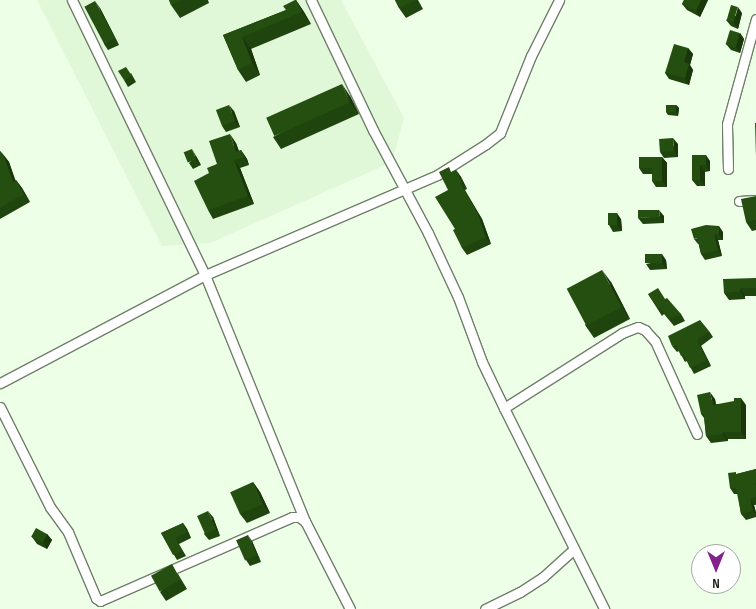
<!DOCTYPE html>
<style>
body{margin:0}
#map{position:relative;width:756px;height:609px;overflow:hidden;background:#edffe7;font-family:"Sofia Sans Condensed",sans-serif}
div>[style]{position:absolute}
.built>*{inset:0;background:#e0f7d8}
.roads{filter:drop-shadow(1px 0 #707f6a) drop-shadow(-1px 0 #707f6a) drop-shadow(0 1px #707f6a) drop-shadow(0 -1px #707f6a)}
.street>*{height:9px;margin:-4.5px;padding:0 4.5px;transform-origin:4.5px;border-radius:4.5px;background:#fff}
.wall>*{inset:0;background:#20440e}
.shaded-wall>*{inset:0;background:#1a370b}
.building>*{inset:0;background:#254f10;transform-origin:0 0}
span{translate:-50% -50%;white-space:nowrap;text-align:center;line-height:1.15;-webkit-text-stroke:5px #fff;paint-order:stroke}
.north{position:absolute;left:691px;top:544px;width:50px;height:50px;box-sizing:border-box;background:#fff;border:1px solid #a5a7a4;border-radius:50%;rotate:180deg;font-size:14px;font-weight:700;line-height:20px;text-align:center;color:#1e241b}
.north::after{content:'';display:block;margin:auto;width:18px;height:22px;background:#83228c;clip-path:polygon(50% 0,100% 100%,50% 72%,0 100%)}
</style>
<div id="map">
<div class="built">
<i style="clip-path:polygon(37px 0,341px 0,404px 118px,392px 162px,210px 243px,162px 246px)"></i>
</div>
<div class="roads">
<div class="street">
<i style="left:72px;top:0;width:305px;rotate:64.2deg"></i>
<i style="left:205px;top:275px;width:266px;rotate:67.9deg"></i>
<i style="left:311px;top:0;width:144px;rotate:64.5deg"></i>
<i style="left:373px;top:130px;width:117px;rotate:61.9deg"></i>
<i style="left:428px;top:233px;width:71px;rotate:64.9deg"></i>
<i style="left:458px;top:297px;width:69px;rotate:69.7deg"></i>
<i style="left:482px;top:362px;width:51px;rotate:64.4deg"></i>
<i style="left:504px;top:408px;width:225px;rotate:63.5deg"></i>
<i style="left:728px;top:169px;width:45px;rotate:-91.3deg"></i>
<i style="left:727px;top:124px;width:109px;rotate:-74.6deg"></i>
<i style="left:739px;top:201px;width:17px;rotate:-3deg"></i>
<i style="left:0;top:383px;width:232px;rotate:-27.8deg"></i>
<i style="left:205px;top:275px;width:253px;rotate:-23.3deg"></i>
<i style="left:437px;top:175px;width:58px;rotate:-32.3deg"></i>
<i style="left:486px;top:144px;width:18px;rotate:-38deg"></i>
<i style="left:500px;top:133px;width:83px;rotate:-68.1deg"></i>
<i style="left:531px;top:56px;width:63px;rotate:-63.4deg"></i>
<i style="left:0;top:407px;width:112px;rotate:63.4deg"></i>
<i style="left:50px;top:507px;width:31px;rotate:54deg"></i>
<i style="left:68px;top:532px;width:72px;rotate:67deg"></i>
<i style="left:96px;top:598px;width:5px;rotate:37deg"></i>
<i style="left:100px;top:601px;width:210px;rotate:-23.6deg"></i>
<i style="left:292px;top:517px;width:7px"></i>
<i style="left:299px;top:517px;width:7px;rotate:34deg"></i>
<i style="left:305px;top:521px;width:99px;rotate:62.9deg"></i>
<i style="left:504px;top:408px;width:140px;rotate:-32.4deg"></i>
<i style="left:622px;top:333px;width:17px;rotate:-21deg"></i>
<i style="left:638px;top:327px;width:8px;rotate:23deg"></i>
<i style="left:645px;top:330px;width:15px;rotate:48deg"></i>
<i style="left:655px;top:341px;width:102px;rotate:65.7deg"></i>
<i style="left:485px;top:609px;width:39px;rotate:-26deg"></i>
<i style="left:520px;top:592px;width:27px;rotate:-33deg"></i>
<i style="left:543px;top:577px;width:42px;rotate:-42.1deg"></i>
</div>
</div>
<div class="wall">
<i style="clip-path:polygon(169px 0,208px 0,209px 3px,180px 18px,171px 5px)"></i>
<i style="clip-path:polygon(296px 0,304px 12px,311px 24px,251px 49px,260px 75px,246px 82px,238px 70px,223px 35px,286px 10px)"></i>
<i style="clip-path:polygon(395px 0,418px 0,423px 9px,406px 18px,399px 8px)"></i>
<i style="clip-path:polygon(684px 0,708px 0,700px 17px,687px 10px,682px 4px)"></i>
<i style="clip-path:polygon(100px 8px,119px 45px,108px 50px,104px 44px)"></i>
<i style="clip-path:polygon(742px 13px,738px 29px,731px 26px,726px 20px)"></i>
<i style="clip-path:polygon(740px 33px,744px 39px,740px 53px,731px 50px,726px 44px)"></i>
<i style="clip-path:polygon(688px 48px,693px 54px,690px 65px,693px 70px,689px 85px,669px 79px,665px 73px)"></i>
<i style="clip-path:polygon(131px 73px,136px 82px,128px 87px,124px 80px)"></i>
<i style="clip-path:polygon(350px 96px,359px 114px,281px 149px,273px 137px)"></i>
<i style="clip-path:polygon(676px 105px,679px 108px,678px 116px,668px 115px,666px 112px)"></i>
<i style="clip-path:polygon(234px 111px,240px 127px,226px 132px,222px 126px)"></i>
<i style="clip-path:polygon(236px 143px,239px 151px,241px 150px,247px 159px,249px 165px,240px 168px,254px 204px,213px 219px,208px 210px,209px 173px)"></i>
<i style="clip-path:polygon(678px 144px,678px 157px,664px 158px,660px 152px)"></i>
<i style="clip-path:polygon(0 151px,9px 162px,15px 181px,16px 180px,22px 188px,30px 202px,0 219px)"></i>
<i style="clip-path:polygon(692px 155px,710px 161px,710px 171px,705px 172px,705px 186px,697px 186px,692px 180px)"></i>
<i style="clip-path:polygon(196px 156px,201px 165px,193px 169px,189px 163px)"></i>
<i style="clip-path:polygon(662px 157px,667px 163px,667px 187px,656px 187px,652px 181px,652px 174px,643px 174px,639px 168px)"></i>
<i style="clip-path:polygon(456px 170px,461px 177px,467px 189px,465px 190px,482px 219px,491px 244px,467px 255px,462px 248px,448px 190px,452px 172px)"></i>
<i style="clip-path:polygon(756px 196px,756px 230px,752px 231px,746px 222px)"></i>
<i style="clip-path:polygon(664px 216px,664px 223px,643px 224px,638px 218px)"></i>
<i style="clip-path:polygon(621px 219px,622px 231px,613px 232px,609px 225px)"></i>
<i style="clip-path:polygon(723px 232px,723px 240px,718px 240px,722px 256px,705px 260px,701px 254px,699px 244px,698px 244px,694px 239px)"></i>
<i style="clip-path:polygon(666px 260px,667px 269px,650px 270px,646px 264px)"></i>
<i style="clip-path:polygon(756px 278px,756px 296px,745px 296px,745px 299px,729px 300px,724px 293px)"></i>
<i style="clip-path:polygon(611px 282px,630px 319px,594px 338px,585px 325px)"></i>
<i style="clip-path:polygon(648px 294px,681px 314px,685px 321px,674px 326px,664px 314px,662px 316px)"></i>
<i style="clip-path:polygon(709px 331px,713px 337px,701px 346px,711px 366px,694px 374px,687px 361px,685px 362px,679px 351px,677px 352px,672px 346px)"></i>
<i style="clip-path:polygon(715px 399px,716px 404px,746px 405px,746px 439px,728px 439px,728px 441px,711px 443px,706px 436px,704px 418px,701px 414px)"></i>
<i style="clip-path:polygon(756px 469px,756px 505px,754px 505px,756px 512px,756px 517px,746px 520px,741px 514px,738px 494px,734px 494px,730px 488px,737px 474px)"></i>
<i style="clip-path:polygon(253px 482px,260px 492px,270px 513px,247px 523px,240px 514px)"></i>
<i style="clip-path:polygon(213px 517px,220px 536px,209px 540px,204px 534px)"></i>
<i style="clip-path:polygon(183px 523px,187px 529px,191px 538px,179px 544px,186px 556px,177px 560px,161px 533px)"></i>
<i style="clip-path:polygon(47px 534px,52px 540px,47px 549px,37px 544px,32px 537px)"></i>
<i style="clip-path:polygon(252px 541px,261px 562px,250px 566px,246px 560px)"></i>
<i style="clip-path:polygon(178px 574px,187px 589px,166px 601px,160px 592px)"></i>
</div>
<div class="shaded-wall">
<i style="clip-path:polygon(296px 0,304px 12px,311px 24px,302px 12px)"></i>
<i style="clip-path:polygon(701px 0,708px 0,700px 17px,696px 11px)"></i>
<i style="clip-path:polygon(95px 1px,100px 8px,119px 45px,115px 38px)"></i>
<i style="clip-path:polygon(738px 7px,742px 13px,738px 29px,734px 22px)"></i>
<i style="clip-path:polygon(740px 33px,744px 39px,740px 53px,736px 47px)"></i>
<i style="clip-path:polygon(242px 37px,251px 49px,260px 75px,252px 63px)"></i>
<i style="clip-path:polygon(688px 48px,693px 54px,690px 65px,693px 70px,689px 85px,685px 78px,684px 62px)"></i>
<i style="clip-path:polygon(342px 84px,350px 96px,359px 114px,350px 102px)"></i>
<i style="clip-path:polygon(229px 105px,234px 111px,240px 127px,235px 121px)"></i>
<i style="clip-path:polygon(676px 105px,679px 108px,678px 116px,676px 113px)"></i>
<i style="clip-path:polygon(230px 134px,236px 143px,241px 158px,236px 152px)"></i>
<i style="clip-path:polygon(673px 138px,678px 144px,678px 157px,674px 151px)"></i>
<i style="clip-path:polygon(192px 149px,196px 156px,201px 165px,196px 159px)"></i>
<i style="clip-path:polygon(241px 150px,247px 159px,249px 165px,244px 157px)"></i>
<i style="clip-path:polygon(3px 154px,9px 162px,19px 190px,13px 182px)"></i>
<i style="clip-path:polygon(706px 155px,710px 161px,710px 171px,706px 165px)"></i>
<i style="clip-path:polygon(662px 157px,667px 163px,667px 187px,662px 181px)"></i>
<i style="clip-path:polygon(234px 160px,240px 168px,254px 204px,248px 196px)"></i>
<i style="clip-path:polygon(700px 165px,705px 172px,705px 186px,700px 180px)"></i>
<i style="clip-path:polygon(456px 170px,461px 177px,467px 189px,462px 182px)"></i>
<i style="clip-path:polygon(16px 180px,22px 188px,30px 202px,24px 194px)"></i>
<i style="clip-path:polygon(460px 183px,482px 219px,491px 244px,486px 237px)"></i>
<i style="clip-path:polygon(659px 210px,664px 216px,664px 223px,660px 217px)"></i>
<i style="clip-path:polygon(617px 213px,621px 219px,622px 231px,617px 225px)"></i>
<i style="clip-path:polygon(719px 226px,723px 232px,723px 240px,719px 234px)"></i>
<i style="clip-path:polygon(714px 234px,718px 240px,722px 256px,718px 250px)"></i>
<i style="clip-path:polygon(662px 254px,666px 260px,667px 269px,662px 263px)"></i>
<i style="clip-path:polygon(602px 270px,611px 282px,630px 319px,622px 307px)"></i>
<i style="clip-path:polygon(740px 288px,745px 296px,745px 299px,740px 291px)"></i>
<i style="clip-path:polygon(697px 340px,701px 346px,711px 366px,707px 360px)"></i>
<i style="clip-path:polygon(710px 392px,715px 399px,717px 412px,713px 405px)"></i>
<i style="clip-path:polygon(741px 398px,746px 405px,746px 439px,741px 432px)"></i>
<i style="clip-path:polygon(723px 432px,728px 439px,728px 441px,723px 434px)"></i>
<i style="clip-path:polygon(253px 482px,260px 492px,270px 513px,263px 504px)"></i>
<i style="clip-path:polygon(750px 499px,754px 505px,756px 515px,753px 511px)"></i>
<i style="clip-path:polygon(208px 511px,213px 517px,220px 536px,216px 529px)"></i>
<i style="clip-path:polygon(183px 523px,187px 529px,191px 538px,187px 532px)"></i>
<i style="clip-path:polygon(47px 534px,52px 540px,47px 549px,43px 542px)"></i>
<i style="clip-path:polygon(248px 535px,252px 541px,261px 562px,257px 555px)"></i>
</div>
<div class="building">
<i style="clip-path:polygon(169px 0,182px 0,171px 5px)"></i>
<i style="clip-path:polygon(295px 0,296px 0,302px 12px,242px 37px,252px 63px,238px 70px,223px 35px,286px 10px,283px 6px)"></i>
<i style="clip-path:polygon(395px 0,416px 0,399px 8px)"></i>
<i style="clip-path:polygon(684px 0,701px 0,696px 11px,682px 4px)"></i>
<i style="left:95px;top:1px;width:42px;height:12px;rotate:62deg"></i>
<i style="left:731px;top:5px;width:7px;height:16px;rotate:16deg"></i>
<i style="left:730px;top:30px;width:10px;height:15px;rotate:17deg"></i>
<i style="clip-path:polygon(674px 44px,688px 48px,684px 62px,689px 64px,685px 78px,665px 73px)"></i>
<i style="clip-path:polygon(126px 67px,132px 76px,124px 80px,118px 71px)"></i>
<i style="left:342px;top:84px;width:20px;height:83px;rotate:66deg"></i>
<i style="left:229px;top:105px;width:17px;height:14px;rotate:69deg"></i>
<i style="left:666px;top:105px;width:10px;height:7px"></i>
<i style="clip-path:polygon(755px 123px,756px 123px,756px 157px)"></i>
<i style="clip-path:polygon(230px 134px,236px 152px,241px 150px,244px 157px,234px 160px,248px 196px,208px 210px,194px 181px,209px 173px,207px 168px,217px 164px,209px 141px)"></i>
<i style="left:673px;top:138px;width:13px;height:14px;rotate:86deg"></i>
<i style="left:192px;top:149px;width:11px;height:9px;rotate:68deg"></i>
<i style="clip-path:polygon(0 151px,3px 154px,13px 182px,16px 180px,24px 194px,0 208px)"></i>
<i style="clip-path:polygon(692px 155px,706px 155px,706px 165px,700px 165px,700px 180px,692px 180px)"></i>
<i style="clip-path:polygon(639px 157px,662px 157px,662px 181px,652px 181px,652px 168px,639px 168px)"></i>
<i style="clip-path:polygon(449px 167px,451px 172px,456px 170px,462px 182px,460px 183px,477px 212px,486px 237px,462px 248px,453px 230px,455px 229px,435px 197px,448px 190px,439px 172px)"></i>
<i style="clip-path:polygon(756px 196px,756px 220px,746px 222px,741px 199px)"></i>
<i style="clip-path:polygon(638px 210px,659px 210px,660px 217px,638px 218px)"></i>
<i style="left:608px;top:213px;width:9px;height:12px"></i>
<i style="clip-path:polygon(706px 225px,719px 226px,719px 234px,714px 234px,718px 250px,701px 254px,697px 238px,694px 239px,691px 229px)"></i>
<i style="left:662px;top:254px;width:9px;height:17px;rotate:90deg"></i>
<i style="left:602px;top:270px;width:42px;height:40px;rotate:62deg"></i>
<i style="clip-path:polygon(756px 278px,756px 288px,740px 288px,740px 291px,724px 293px,723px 279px)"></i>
<i style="clip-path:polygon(658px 288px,665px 299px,667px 298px,681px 314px,669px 319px,660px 308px,658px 309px,648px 294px)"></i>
<i style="clip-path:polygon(700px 320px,709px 331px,697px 340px,707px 360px,690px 368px,684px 355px,681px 356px,676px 345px,672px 346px,668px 336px)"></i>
<i style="clip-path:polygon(710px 392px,713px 405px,734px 401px,734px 398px,741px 398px,741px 432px,723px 432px,723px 434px,706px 436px,704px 414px,701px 414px,697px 395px)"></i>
<i style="clip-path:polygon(756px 469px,756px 483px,755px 483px,756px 488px,756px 497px,750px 499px,753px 511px,741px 514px,736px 488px,730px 488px,728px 473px,736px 472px,736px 474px)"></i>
<i style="left:253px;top:482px;width:24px;height:25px;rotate:66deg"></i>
<i style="left:208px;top:511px;width:20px;height:12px;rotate:66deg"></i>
<i style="clip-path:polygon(183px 523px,187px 532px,175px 538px,182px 551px,173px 555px,161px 533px)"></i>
<i style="left:36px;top:528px;width:13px;height:10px;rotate:29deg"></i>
<i style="left:248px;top:535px;width:22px;height:13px;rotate:66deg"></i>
<i style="left:172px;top:564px;width:18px;height:24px;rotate:61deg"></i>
</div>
<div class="north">N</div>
</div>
